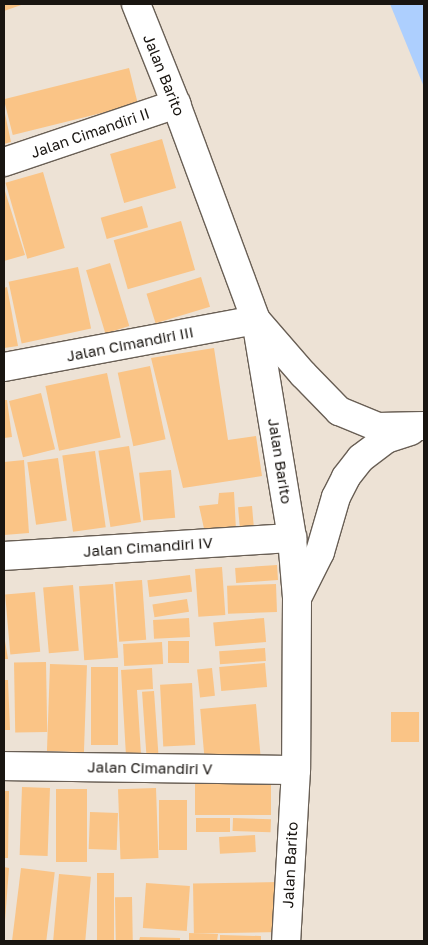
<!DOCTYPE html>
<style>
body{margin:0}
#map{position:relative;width:428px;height:945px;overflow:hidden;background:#ede2d5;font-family:"Golos Text",sans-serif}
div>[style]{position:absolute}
.water>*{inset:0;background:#adcffe}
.building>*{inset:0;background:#fac486;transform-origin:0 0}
.roads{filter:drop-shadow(1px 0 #695f55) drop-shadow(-1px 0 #695f55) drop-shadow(0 1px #695f55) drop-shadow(0 -1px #695f55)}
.street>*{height:28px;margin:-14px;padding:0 14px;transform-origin:14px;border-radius:14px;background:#fff}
.secondary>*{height:28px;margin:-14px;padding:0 14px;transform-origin:14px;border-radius:14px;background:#fff}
span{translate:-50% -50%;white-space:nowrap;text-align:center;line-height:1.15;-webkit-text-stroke:4px #fff;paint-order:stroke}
.street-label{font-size:15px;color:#191511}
.frame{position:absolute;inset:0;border:5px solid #191511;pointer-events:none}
</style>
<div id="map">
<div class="water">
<i style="clip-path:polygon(390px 4px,424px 4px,424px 87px)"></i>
</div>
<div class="building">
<i style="clip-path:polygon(4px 4px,24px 4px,4px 11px)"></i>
<i style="left:129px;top:68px;width:37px;height:129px;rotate:76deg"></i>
<i style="clip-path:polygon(4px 109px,11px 142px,4px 144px)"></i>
<i style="left:162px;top:139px;width:51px;height:54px;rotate:74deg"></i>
<i style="left:43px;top:172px;width:79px;height:39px;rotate:74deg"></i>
<i style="clip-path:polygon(5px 191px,25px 255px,4px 261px,4px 192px)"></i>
<i style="left:142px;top:206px;width:22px;height:43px;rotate:74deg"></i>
<i style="left:181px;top:221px;width:51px;height:70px;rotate:74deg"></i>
<i style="left:110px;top:263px;width:66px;height:25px;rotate:73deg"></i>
<i style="left:78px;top:267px;width:63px;height:71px;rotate:78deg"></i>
<i style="left:201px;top:277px;width:31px;height:57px;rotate:73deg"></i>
<i style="clip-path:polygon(7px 287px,18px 346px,4px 348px,4px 288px)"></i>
<i style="clip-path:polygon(214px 348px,228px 440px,256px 436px,262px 476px,183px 488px,151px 358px)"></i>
<i style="left:150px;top:366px;width:75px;height:33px;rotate:78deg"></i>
<i style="left:107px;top:373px;width:66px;height:63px;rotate:78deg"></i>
<i style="left:41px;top:393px;width:58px;height:33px;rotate:76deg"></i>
<i style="clip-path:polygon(4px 400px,7px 400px,12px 437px,4px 438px)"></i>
<i style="left:129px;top:446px;width:77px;height:31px;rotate:81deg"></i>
<i style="left:95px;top:451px;width:77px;height:33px;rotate:82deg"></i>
<i style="left:58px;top:458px;width:63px;height:31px;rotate:82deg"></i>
<i style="clip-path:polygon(24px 460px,29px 533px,4px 535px,4px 462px)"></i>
<i style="left:171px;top:470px;width:48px;height:32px;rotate:85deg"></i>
<i style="clip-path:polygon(234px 492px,236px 530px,205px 533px,199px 506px,218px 504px,219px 493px)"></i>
<i style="left:252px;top:506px;width:22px;height:14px;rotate:85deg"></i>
<i style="left:277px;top:565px;width:15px;height:42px;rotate:86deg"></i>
<i style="left:222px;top:567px;width:48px;height:27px;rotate:86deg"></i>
<i style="left:190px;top:575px;width:17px;height:43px;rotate:83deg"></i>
<i style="left:142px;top:580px;width:60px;height:27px;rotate:86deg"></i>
<i style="left:113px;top:584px;width:74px;height:34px;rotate:86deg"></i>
<i style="left:276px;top:584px;width:28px;height:49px;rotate:88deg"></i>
<i style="left:73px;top:585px;width:66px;height:30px;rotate:85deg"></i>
<i style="left:35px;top:592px;width:60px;height:30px;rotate:85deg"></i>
<i style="left:187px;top:599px;width:13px;height:35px;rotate:81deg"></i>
<i style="left:189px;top:618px;width:19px;height:36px;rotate:87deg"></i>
<i style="left:264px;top:618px;width:24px;height:51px;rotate:85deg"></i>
<i style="clip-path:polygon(4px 635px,8px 659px,4px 659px)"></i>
<i style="left:189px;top:641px;width:22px;height:21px;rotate:90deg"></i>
<i style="left:162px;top:642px;width:22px;height:39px;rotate:87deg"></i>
<i style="left:265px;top:648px;width:13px;height:46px;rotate:86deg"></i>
<i style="left:46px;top:662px;width:70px;height:32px;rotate:89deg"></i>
<i style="left:265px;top:663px;width:24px;height:46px;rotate:85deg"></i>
<i style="left:50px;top:664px;width:37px;height:87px;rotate:2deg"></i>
<i style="left:91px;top:667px;width:27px;height:78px"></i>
<i style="clip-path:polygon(152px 668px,153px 689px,137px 690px,141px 755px,126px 756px,121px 670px)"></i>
<i style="left:212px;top:668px;width:28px;height:15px;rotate:84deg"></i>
<i style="clip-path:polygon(4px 680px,8px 680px,10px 730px,4px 730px)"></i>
<i style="left:192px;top:683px;width:62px;height:32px;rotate:87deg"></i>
<i style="left:154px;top:691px;width:64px;height:12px;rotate:86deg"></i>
<i style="left:256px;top:704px;width:55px;height:56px;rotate:85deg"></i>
<i style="left:391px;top:712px;width:28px;height:30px"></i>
<i style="left:271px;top:781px;width:34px;height:76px;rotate:90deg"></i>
<i style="left:22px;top:787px;width:28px;height:68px;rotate:2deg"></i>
<i style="left:156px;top:788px;width:70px;height:38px;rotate:88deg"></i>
<i style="left:56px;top:789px;width:31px;height:73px"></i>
<i style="clip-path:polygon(4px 791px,9px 791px,8px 858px,4px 858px)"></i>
<i style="left:159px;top:800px;width:28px;height:50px"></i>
<i style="left:90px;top:812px;width:28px;height:37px;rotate:2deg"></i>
<i style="left:230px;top:818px;width:14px;height:34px;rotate:90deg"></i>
<i style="left:233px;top:818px;width:38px;height:13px;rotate:2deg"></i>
<i style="left:255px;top:835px;width:17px;height:36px;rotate:87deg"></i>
<i style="clip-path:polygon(4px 867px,9px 868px,5px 921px,4px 921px)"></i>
<i style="left:21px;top:868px;width:34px;height:73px;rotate:7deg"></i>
<i style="left:97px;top:873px;width:17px;height:68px"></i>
<i style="left:59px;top:874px;width:32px;height:67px;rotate:5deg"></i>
<i style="left:279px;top:882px;width:50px;height:86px;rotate:89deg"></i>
<i style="left:146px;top:883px;width:44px;height:45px;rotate:4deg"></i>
<i style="left:132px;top:897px;width:44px;height:17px;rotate:89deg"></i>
<i style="clip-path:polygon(189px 933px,218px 934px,217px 941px,189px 941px)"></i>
<i style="clip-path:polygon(220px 935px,261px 936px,261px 941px,220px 941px)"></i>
<i style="clip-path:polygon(140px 937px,180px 938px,180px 941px,139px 941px)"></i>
</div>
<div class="roads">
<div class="street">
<i style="left:4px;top:162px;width:182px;rotate:-18.6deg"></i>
<i style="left:4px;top:367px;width:256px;rotate:-10.6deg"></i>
<i style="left:256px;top:320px;width:72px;rotate:49deg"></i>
<i style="left:303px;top:374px;width:52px;rotate:45.8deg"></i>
<i style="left:339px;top:411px;width:42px;rotate:22.3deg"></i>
<i style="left:378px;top:427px;width:46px;rotate:-1.2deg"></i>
<i style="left:4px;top:556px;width:289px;rotate:-3.6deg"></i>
<i style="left:297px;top:598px;width:51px;rotate:-63.4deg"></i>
<i style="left:320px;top:552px;width:57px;rotate:-73.8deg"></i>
<i style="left:336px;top:497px;width:22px;rotate:-63deg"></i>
<i style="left:346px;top:477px;width:24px;rotate:-52deg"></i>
<i style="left:361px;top:458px;width:31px;rotate:-37deg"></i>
<i style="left:386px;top:439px;width:26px;rotate:-18deg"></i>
<i style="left:4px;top:766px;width:292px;rotate:0.8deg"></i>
</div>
<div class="secondary">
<i style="left:136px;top:4px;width:108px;rotate:68.2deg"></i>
<i style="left:176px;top:104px;width:230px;rotate:69.7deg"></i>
<i style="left:256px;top:320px;width:221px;rotate:80.6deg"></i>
<i style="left:292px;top:538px;width:60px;rotate:85.2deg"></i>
<i style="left:297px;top:598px;width:172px;rotate:90.3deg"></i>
<i style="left:296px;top:770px;width:171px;rotate:93.3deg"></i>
</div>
</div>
<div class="street-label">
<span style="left:164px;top:75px;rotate:68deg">Jalan Barito</span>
<span style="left:90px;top:133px;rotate:-19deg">Jalan Cimandiri II</span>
<span style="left:130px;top:344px;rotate:-11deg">Jalan Cimandiri III</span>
<span style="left:280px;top:461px;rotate:81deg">Jalan Barito</span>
<span style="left:148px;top:547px;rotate:-4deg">Jalan Cimandiri IV</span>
<span style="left:150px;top:768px;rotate:1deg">Jalan Cimandiri V</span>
<span style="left:290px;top:865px;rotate:-87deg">Jalan Barito</span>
</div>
<div class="frame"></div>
</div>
